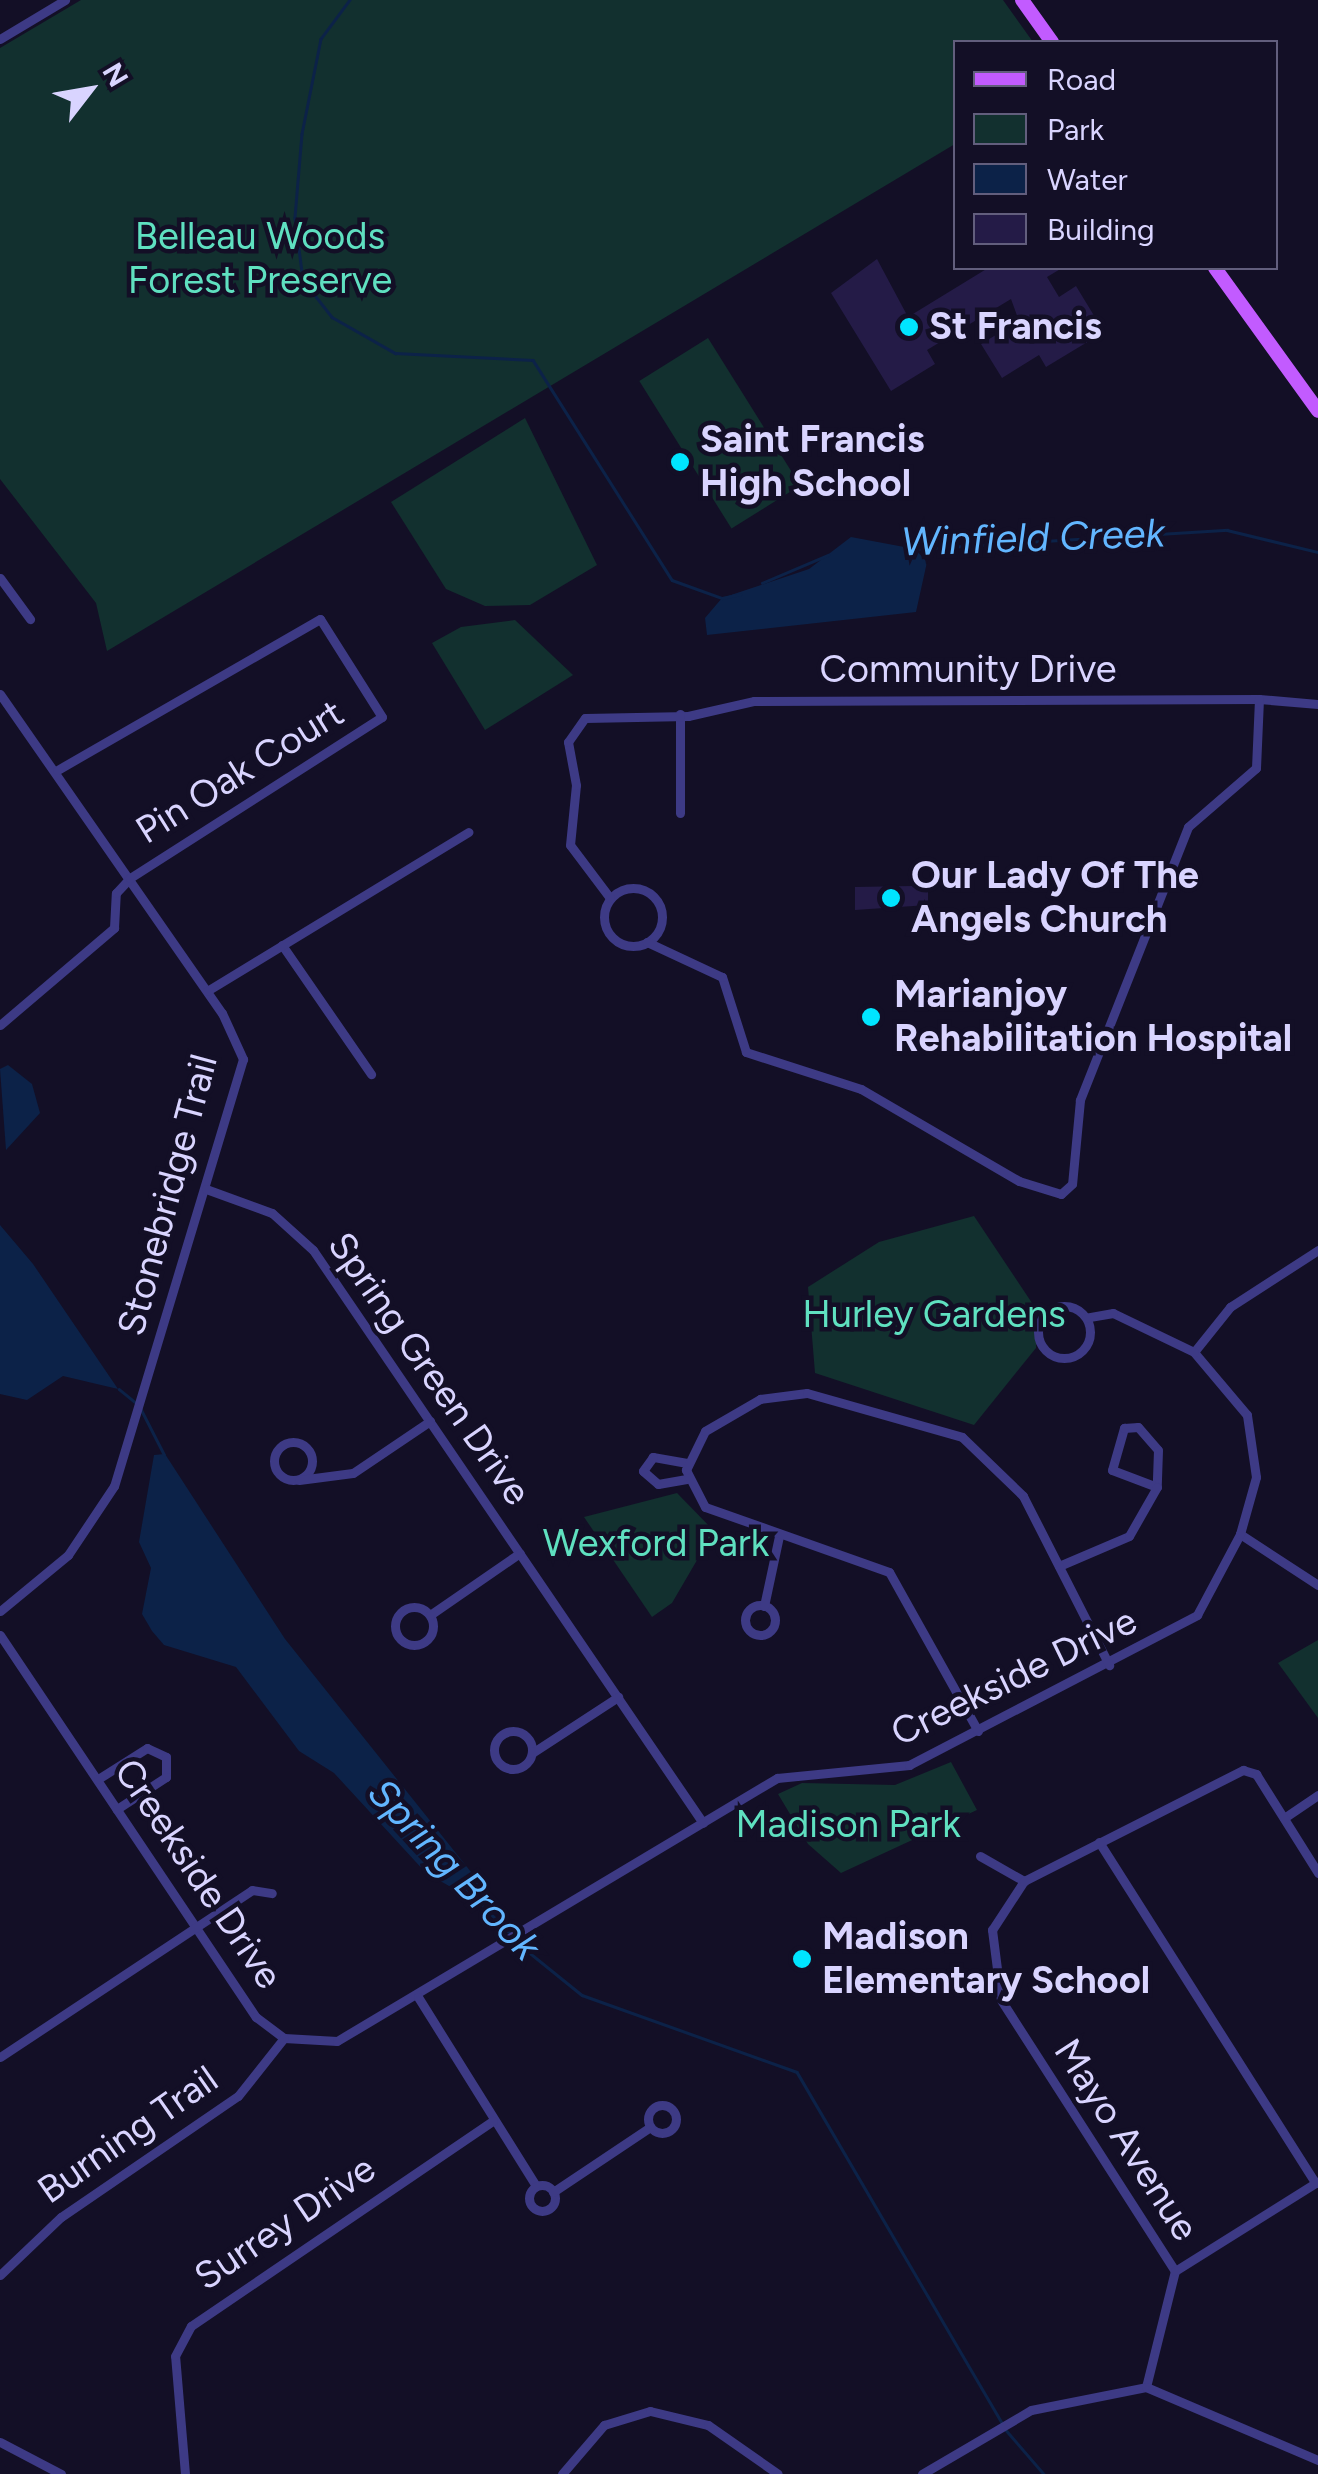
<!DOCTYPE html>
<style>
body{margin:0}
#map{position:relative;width:1318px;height:2474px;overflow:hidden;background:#130f26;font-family:Figtree,sans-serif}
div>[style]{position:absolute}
.green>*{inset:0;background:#12302f;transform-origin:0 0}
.water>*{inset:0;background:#0c2248}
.stream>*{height:2.5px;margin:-1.25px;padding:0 1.25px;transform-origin:1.25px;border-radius:1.25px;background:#0c2248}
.building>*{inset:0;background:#241b47}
.street>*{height:9px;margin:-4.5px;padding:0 4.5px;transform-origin:4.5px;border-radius:4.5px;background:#3d3a85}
.street>.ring{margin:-4.5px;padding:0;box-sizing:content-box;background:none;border:9px solid #3d3a85;border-radius:50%}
.primary>*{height:14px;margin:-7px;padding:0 7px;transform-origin:7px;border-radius:7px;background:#c25bff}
.dots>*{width:28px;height:28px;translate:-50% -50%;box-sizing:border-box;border:5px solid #130f26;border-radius:50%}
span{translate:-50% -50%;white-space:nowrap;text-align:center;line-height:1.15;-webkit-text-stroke:9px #130f26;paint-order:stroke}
.park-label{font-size:38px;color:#5fe0c0}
.poi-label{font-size:38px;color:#d9d4ff;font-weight:700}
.left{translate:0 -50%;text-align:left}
.street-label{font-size:38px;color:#d9d4ff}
.water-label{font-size:40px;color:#62b6ff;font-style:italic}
.legend{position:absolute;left:953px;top:40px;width:325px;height:230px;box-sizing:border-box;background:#130f26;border:2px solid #625e7d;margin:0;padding:12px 18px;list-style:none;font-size:30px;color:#d9d4ff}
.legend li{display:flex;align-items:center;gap:20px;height:50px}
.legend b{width:50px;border:2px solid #625e7d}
.north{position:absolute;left:40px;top:40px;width:100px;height:100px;-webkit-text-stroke:8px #130f26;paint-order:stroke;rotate:59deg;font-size:28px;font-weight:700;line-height:40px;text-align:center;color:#d9d4ff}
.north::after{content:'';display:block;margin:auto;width:35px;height:45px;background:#d9d4ff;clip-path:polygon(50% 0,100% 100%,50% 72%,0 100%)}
</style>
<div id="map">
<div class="green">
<i style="clip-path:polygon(81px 0,1003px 0,1033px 42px,956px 42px,955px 144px,107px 651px,96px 603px,0 479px,0 48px)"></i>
<i style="left:708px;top:338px;width:174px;height:81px;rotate:58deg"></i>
<i style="clip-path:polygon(525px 418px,597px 565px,530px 605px,485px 606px,446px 589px,391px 502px)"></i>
<i style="clip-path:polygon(515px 620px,573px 675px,485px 730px,432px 643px,461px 627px)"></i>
<i style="clip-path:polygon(974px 1216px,1036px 1309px,1036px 1348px,974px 1425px,815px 1373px,808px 1287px,879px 1242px)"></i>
<i style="clip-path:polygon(677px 1493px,714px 1531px,672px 1603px,652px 1617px,584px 1517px)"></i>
<i style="clip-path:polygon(1318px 1640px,1318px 1718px,1278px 1663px)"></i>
<i style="clip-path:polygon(951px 1762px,977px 1810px,841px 1873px,808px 1844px,778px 1794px,802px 1783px,895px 1785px)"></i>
</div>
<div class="water">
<i style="clip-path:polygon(851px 537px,915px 549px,927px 562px,916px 612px,707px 635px,705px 618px,722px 598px,809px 569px)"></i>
<i style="clip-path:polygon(8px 1065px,32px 1084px,40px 1113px,6px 1150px,0 1069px)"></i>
<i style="clip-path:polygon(0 1225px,33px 1264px,118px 1389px,63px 1376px,27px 1400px,0 1394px)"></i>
<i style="clip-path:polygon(165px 1454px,285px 1639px,483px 1887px,481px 1904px,426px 1873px,334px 1773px,299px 1751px,236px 1667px,164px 1645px,152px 1631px,142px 1614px,151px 1568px,139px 1542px,154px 1455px)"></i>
</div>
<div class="stream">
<i style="left:350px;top:0;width:49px;rotate:126.6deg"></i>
<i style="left:321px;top:39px;width:97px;rotate:101.3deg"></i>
<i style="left:302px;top:134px;width:84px;rotate:94.8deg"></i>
<i style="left:295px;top:218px;width:63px;rotate:82.6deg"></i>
<i style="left:303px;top:280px;width:47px;rotate:51.9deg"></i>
<i style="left:332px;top:317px;width:73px;rotate:29.7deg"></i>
<i style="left:395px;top:353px;width:138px;rotate:2.9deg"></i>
<i style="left:533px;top:360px;width:260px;rotate:57.7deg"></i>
<i style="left:672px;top:580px;width:53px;rotate:19.8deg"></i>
<i style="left:722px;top:598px;width:19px;rotate:-12deg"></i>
<i style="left:914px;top:549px;width:314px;rotate:-3.5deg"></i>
<i style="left:1227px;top:530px;width:94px;rotate:13.6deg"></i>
<i style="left:762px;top:583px;width:72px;rotate:-23deg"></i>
<i style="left:119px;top:1389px;width:22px;rotate:39deg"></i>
<i style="left:141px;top:1409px;width:51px;rotate:62.9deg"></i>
<i style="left:481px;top:1904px;width:42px;rotate:45deg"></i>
<i style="left:515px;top:1941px;width:86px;rotate:38.9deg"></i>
<i style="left:582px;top:1995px;width:228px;rotate:19.7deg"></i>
<i style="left:797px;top:2072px;width:406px;rotate:59.7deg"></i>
<i style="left:1006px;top:2430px;width:58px;rotate:49.2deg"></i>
</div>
<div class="building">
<i style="clip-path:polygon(877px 259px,908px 317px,988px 268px,1062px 268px,1047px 277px,1059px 297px,1076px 286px,1104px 332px,1046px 367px,1039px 355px,1002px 378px,981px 344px,1019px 321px,1011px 299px,927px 350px,935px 364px,891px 391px,831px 293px)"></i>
<i style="clip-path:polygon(912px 886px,928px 890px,928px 905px,855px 910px,855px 887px)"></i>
</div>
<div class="street">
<i style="left:0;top:39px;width:76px;rotate:-31deg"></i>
<i style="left:0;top:578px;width:51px;rotate:53.8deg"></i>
<i style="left:0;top:694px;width:389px;rotate:55.2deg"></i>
<i style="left:222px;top:1013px;width:51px;rotate:65.5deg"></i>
<i style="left:243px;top:1059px;width:446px;rotate:106.8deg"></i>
<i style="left:114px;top:1486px;width:83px;rotate:123.7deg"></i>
<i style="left:68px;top:1555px;width:88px;rotate:140.5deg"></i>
<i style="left:1259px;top:699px;width:59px;rotate:4.8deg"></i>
<i style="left:680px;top:714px;width:99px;rotate:90deg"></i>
<i class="ring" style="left:604px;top:888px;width:49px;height:49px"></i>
<i style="left:610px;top:898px;width:66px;rotate:-127deg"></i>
<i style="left:570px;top:845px;width:60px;rotate:-84.3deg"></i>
<i style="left:576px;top:785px;width:44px;rotate:-100.5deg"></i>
<i style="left:568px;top:742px;width:29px;rotate:-55deg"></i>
<i style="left:585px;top:718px;width:103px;rotate:-1.1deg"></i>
<i style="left:688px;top:716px;width:68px;rotate:-12.8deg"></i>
<i style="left:754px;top:701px;width:505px;rotate:-0.23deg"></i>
<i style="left:1259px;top:699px;width:69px;rotate:92.5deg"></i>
<i style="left:1256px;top:768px;width:90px;rotate:139.1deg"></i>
<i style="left:1188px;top:827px;width:294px;rotate:111.6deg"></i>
<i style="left:1080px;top:1100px;width:84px;rotate:95.4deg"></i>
<i style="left:1072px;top:1184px;width:15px;rotate:138deg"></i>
<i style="left:1061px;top:1194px;width:44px;rotate:-162.8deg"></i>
<i style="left:1019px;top:1181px;width:183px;rotate:-149.8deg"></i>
<i style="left:861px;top:1089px;width:121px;rotate:-162.2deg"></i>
<i style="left:746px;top:1052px;width:79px;rotate:-107.7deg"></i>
<i style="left:722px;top:977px;width:83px;rotate:-155deg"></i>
<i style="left:282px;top:945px;width:157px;rotate:55.4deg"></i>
<i style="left:207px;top:991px;width:306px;rotate:-31.3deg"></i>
<i style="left:0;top:1025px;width:150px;rotate:-40.4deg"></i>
<i style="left:114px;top:928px;width:35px;rotate:-87deg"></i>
<i style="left:116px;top:893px;width:21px;rotate:-47deg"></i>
<i style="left:130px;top:878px;width:299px;rotate:-32.6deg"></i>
<i style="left:382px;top:717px;width:116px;rotate:-122.3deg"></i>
<i style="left:320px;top:619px;width:303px;rotate:150.1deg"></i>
<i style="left:206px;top:1189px;width:70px;rotate:20deg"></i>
<i style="left:272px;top:1213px;width:55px;rotate:42.1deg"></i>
<i style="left:313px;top:1250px;width:693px;rotate:55.76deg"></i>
<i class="ring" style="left:1038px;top:1306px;width:43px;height:43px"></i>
<i style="left:1194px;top:1352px;width:58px;rotate:-51.3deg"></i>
<i style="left:1230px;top:1307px;width:105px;rotate:-32.9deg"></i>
<i style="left:1138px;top:1427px;width:30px;rotate:49deg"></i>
<i style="left:1158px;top:1450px;width:37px;rotate:92deg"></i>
<i style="left:1157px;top:1487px;width:48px;rotate:-159.3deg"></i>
<i style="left:1112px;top:1470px;width:44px;rotate:-74.1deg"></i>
<i style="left:1124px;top:1428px;width:14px;rotate:-4deg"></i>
<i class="ring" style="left:274px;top:1442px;width:29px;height:29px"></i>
<i style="left:687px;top:1463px;width:35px;rotate:-170deg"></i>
<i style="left:653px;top:1457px;width:17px;rotate:126deg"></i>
<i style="left:643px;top:1471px;width:20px;rotate:41deg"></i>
<i style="left:658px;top:1484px;width:29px;rotate:-10deg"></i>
<i style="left:299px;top:1480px;width:54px;rotate:-7.4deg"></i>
<i style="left:353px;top:1473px;width:93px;rotate:-34deg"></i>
<i style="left:1240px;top:1534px;width:93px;rotate:33.2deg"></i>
<i style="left:1059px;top:1566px;width:76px;rotate:-23.2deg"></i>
<i style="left:1129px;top:1536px;width:56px;rotate:-60.3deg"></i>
<i class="ring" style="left:745px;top:1605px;width:21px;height:21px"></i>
<i style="left:764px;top:1606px;width:72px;rotate:-77.9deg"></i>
<i class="ring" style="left:395px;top:1607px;width:29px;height:29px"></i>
<i style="left:430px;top:1615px;width:109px;rotate:-34.6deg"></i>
<i style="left:0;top:1635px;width:460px;rotate:56.2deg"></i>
<i style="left:256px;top:2017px;width:35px;rotate:37deg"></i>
<i style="left:284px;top:2038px;width:53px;rotate:3.2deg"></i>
<i style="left:337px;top:2041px;width:513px;rotate:-30.87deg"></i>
<i style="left:777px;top:1778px;width:133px;rotate:-5.6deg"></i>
<i style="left:909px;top:1765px;width:325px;rotate:-27.5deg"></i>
<i style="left:1197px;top:1615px;width:92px;rotate:-62deg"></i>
<i style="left:1240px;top:1534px;width:59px;rotate:-74.3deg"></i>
<i style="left:1256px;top:1477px;width:63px;rotate:-98.3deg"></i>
<i style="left:1247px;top:1415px;width:82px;rotate:-130.1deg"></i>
<i style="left:1194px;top:1352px;width:90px;rotate:-154.3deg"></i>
<i style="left:1113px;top:1313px;width:27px;rotate:170deg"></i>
<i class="ring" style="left:494px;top:1731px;width:29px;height:29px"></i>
<i style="left:978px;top:1731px;width:182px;rotate:-119.2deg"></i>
<i style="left:889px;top:1572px;width:195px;rotate:-160.5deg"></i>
<i style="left:705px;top:1507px;width:42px;rotate:-117.2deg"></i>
<i style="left:686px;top:1470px;width:43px;rotate:-64deg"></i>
<i style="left:705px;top:1431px;width:64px;rotate:-30.2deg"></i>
<i style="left:760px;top:1399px;width:47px;rotate:-7.3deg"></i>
<i style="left:807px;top:1393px;width:161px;rotate:15.8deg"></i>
<i style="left:962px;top:1437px;width:85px;rotate:44deg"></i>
<i style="left:1023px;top:1496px;width:190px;rotate:63deg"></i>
<i style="left:532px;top:1753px;width:103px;rotate:-33.1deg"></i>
<i style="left:98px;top:1779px;width:58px;rotate:-32.3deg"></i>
<i style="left:147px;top:1748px;width:21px;rotate:25deg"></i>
<i style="left:166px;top:1757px;width:20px;rotate:90deg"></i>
<i style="left:166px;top:1777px;width:59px;rotate:146.9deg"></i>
<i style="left:1284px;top:1818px;width:41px;rotate:-34.1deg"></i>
<i style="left:1099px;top:1842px;width:404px;rotate:57.6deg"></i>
<i style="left:980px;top:1856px;width:51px;rotate:29.6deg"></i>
<i style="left:418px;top:1997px;width:223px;rotate:58deg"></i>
<i style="left:0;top:2057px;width:302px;rotate:-33.5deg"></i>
<i style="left:252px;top:1890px;width:20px;rotate:9deg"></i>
<i class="ring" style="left:648px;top:2105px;width:19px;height:19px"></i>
<i class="ring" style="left:529px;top:2185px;width:17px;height:17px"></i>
<i style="left:553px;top:2192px;width:117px;rotate:-33.8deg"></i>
<i style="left:1175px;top:2271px;width:322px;rotate:-122.7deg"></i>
<i style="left:1001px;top:2000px;width:71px;rotate:-97.3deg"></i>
<i style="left:992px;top:1930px;width:59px;rotate:-56.9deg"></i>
<i style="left:1024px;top:1881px;width:246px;rotate:-26.9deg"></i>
<i style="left:1243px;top:1770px;width:14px;rotate:17deg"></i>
<i style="left:1256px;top:1774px;width:117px;rotate:57.9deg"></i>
<i style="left:0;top:2275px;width:84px;rotate:-43.6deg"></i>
<i style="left:61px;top:2217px;width:214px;rotate:-34.4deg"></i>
<i style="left:238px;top:2096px;width:74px;rotate:-51.6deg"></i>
<i style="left:1146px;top:2387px;width:120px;rotate:-76deg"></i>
<i style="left:1175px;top:2271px;width:168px;rotate:-32.1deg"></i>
<i style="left:0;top:2442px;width:69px;rotate:27.7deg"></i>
<i style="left:185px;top:2474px;width:118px;rotate:-94.8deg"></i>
<i style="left:175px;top:2356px;width:34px;rotate:-62deg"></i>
<i style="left:191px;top:2326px;width:365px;rotate:-34.2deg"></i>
<i style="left:562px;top:2474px;width:65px;rotate:-49.4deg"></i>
<i style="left:604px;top:2425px;width:48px;rotate:-16.9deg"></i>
<i style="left:650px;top:2411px;width:60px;rotate:13.6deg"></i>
<i style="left:708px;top:2425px;width:85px;rotate:35deg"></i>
<i style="left:922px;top:2474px;width:126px;rotate:-30.4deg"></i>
<i style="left:1031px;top:2410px;width:117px;rotate:-11.3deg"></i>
<i style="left:1146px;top:2387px;width:187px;rotate:23deg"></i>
</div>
<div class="primary">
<i style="left:1022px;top:0;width:52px;rotate:54.5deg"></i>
<i style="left:1215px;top:268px;width:176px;rotate:54.2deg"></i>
</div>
<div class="dots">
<i style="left:909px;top:327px;background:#00e5ff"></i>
<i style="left:680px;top:462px;background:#00e5ff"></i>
<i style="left:891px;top:898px;background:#00e5ff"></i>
<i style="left:871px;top:1017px;background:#00e5ff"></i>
<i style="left:802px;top:1959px;background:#00e5ff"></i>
</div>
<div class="park-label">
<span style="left:260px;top:259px">Belleau Woods<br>Forest Preserve</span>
<span style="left:934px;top:1315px">Hurley Gardens</span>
<span style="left:656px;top:1544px">Wexford Park</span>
<span style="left:848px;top:1825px">Madison Park</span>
</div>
<div class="poi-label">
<span class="left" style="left:929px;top:327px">St Francis</span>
<span class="left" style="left:700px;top:462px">Saint Francis<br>High School</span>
<span class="left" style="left:911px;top:898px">Our Lady Of The<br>Angels Church</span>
<span class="left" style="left:894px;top:1017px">Marianjoy<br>Rehabilitation Hospital</span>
<span class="left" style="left:822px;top:1959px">Madison<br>Elementary School</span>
</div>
<div class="street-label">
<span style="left:968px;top:670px">Community Drive</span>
<span style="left:240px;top:772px;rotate:-32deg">Pin Oak Court</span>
<span style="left:168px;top:1195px;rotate:-75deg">Stonebridge Trail</span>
<span style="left:429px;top:1369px;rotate:55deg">Spring Green Drive</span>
<span style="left:1014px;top:1677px;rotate:-26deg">Creekside Drive</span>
<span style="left:198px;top:1874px;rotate:56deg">Creekside Drive</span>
<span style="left:128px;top:2135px;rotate:-35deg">Burning Trail</span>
<span style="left:1126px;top:2140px;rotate:57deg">Mayo Avenue</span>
<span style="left:285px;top:2223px;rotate:-34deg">Surrey Drive</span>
</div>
<div class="water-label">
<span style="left:1033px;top:537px;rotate:-2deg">Winfield Creek</span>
<span style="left:455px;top:1869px;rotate:47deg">Spring Brook</span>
</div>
<ul class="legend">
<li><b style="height:12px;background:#c25bff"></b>Road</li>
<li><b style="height:28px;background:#12302f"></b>Park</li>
<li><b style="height:28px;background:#0c2248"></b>Water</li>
<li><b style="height:28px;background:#241b47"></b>Building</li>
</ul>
<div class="north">N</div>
</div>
